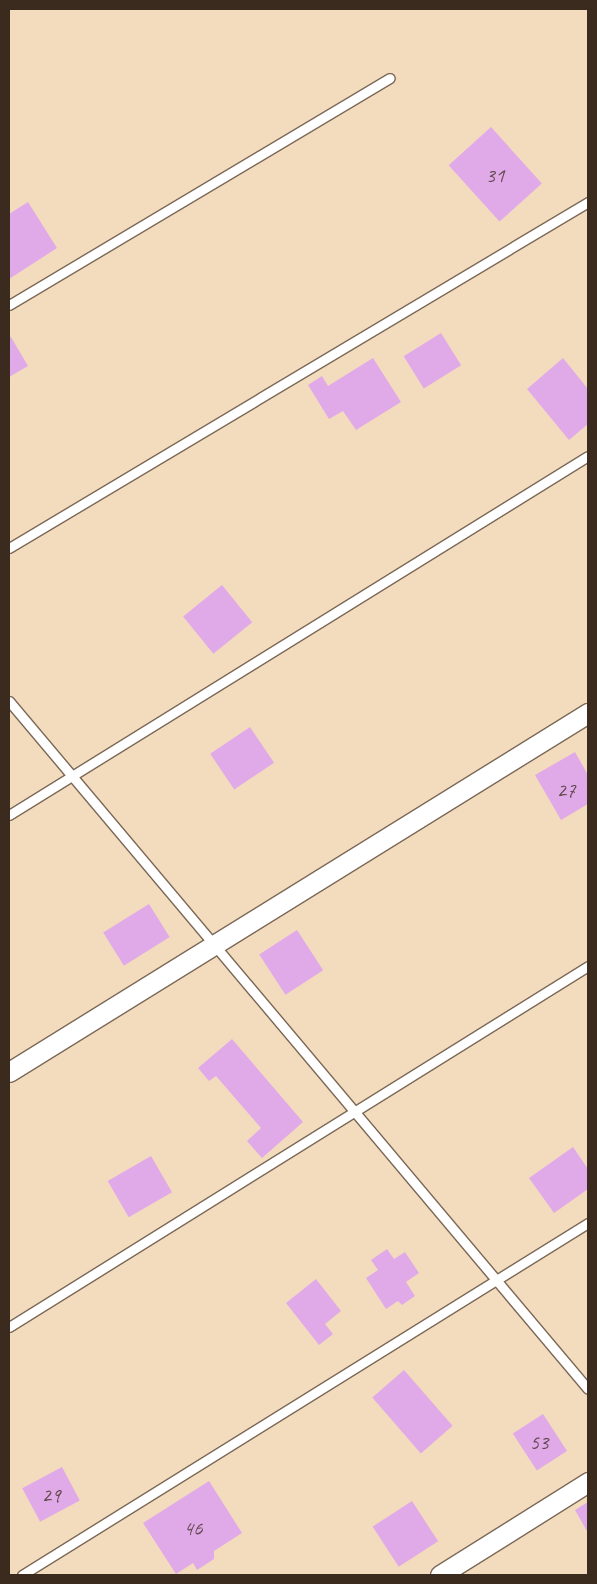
<!DOCTYPE html>
<style>
body{margin:0}
#map{position:relative;width:597px;height:1584px;overflow:hidden;background:#f3dbbe;font-family:Caveat,sans-serif}
div>[style]{position:absolute}
.building>*{inset:0;background:#e0aae9;transform-origin:0 0}
.roads{filter:drop-shadow(1px 0 #7b6856) drop-shadow(-1px 0 #7b6856) drop-shadow(0 1px #7b6856) drop-shadow(0 -1px #7b6856)}
.lane>*{height:9px;margin:-4.5px;padding:0 4.5px;transform-origin:4.5px;border-radius:4.5px;background:#fff}
.street>*{height:19px;margin:-9.5px;padding:0 9.5px;transform-origin:9.5px;border-radius:9.5px;background:#fff}
span{translate:-50% -50%;white-space:nowrap;text-align:center;line-height:1.15;-webkit-text-stroke:4px #f6f6f2;paint-order:stroke}
.number-label{font-size:21px;color:#644a51}
.number-label span{-webkit-text-stroke-width:0}
.frame{position:absolute;inset:0;border:10px solid #3b2a1e;pointer-events:none}
</style>
<div id="map">
<div class="building">
<i style="left:491px;top:127px;width:76px;height:57px;rotate:48deg"></i>
<i style="clip-path:polygon(28px 202px,57px 248px,9px 279px,9px 214px)"></i>
<i style="left:441px;top:333px;width:38px;height:44px;rotate:58deg"></i>
<i style="clip-path:polygon(11px 337px,28px 366px,9px 377px,9px 338px)"></i>
<i style="clip-path:polygon(373px 358px,401px 402px,356px 430px,343px 411px,329px 419px,308px 385px,322px 376px,328px 386px)"></i>
<i style="clip-path:polygon(563px 358px,588px 389px,588px 424px,569px 440px,527px 389px)"></i>
<i style="left:222px;top:585px;width:48px;height:50px;rotate:51deg"></i>
<i style="left:250px;top:727px;width:43px;height:48px;rotate:56deg"></i>
<i style="clip-path:polygon(575px 752px,588px 775px,588px 804px,561px 820px,535px 775px)"></i>
<i style="left:149px;top:904px;width:39px;height:54px;rotate:58deg"></i>
<i style="left:297px;top:930px;width:48px;height:45px;rotate:57deg"></i>
<i style="clip-path:polygon(232px 1039px,303px 1122px,262px 1158px,247px 1141px,261px 1128px,216px 1076px,209px 1081px,198px 1068px)"></i>
<i style="clip-path:polygon(573px 1147px,588px 1169px,588px 1189px,554px 1213px,529px 1178px)"></i>
<i style="left:151px;top:1156px;width:42px;height:50px;rotate:60deg"></i>
<i style="clip-path:polygon(387px 1249px,394px 1259px,405px 1252px,419px 1273px,406px 1282px,415px 1296px,402px 1305px,398px 1301px,386px 1309px,366px 1278px,378px 1270px,371px 1260px)"></i>
<i style="clip-path:polygon(316px 1279px,341px 1311px,325px 1324px,333px 1334px,319px 1345px,286px 1303px)"></i>
<i style="left:404px;top:1370px;width:74px;height:42px;rotate:49deg"></i>
<i style="left:543px;top:1414px;width:44px;height:36px;rotate:57deg"></i>
<i style="left:62px;top:1467px;width:38px;height:45px;rotate:62deg"></i>
<i style="clip-path:polygon(209px 1481px,242px 1533px,214px 1551px,214px 1559px,197px 1570px,193px 1563px,176px 1574px,143px 1523px)"></i>
<i style="left:412px;top:1501px;width:48px;height:47px;rotate:57deg"></i>
<i style="clip-path:polygon(588px 1502px,588px 1533px,575px 1510px)"></i>
</div>
<div class="roads">
<div class="lane">
<i style="left:9px;top:305px;width:443px;rotate:-30.8deg"></i>
<i style="left:9px;top:548px;width:675px;rotate:-30.86deg"></i>
<i style="left:9px;top:701px;width:899px;rotate:49.92deg"></i>
<i style="left:9px;top:815px;width:681px;rotate:-31.8deg"></i>
<i style="left:9px;top:1327px;width:682px;rotate:-31.94deg"></i>
<i style="left:22px;top:1575px;width:667px;rotate:-31.88deg"></i>
</div>
<div class="street">
<i style="left:9px;top:1072px;width:681px;rotate:-31.8deg"></i>
<i style="left:440px;top:1575px;width:175px;rotate:-32.1deg"></i>
</div>
</div>
<div class="number-label">
<span style="left:495px;top:175px">31</span>
<span style="left:566px;top:790px">27</span>
<span style="left:539px;top:1442px">53</span>
<span style="left:51px;top:1495px">29</span>
<span style="left:193px;top:1528px">46</span>
</div>
<div class="frame"></div>
</div>
